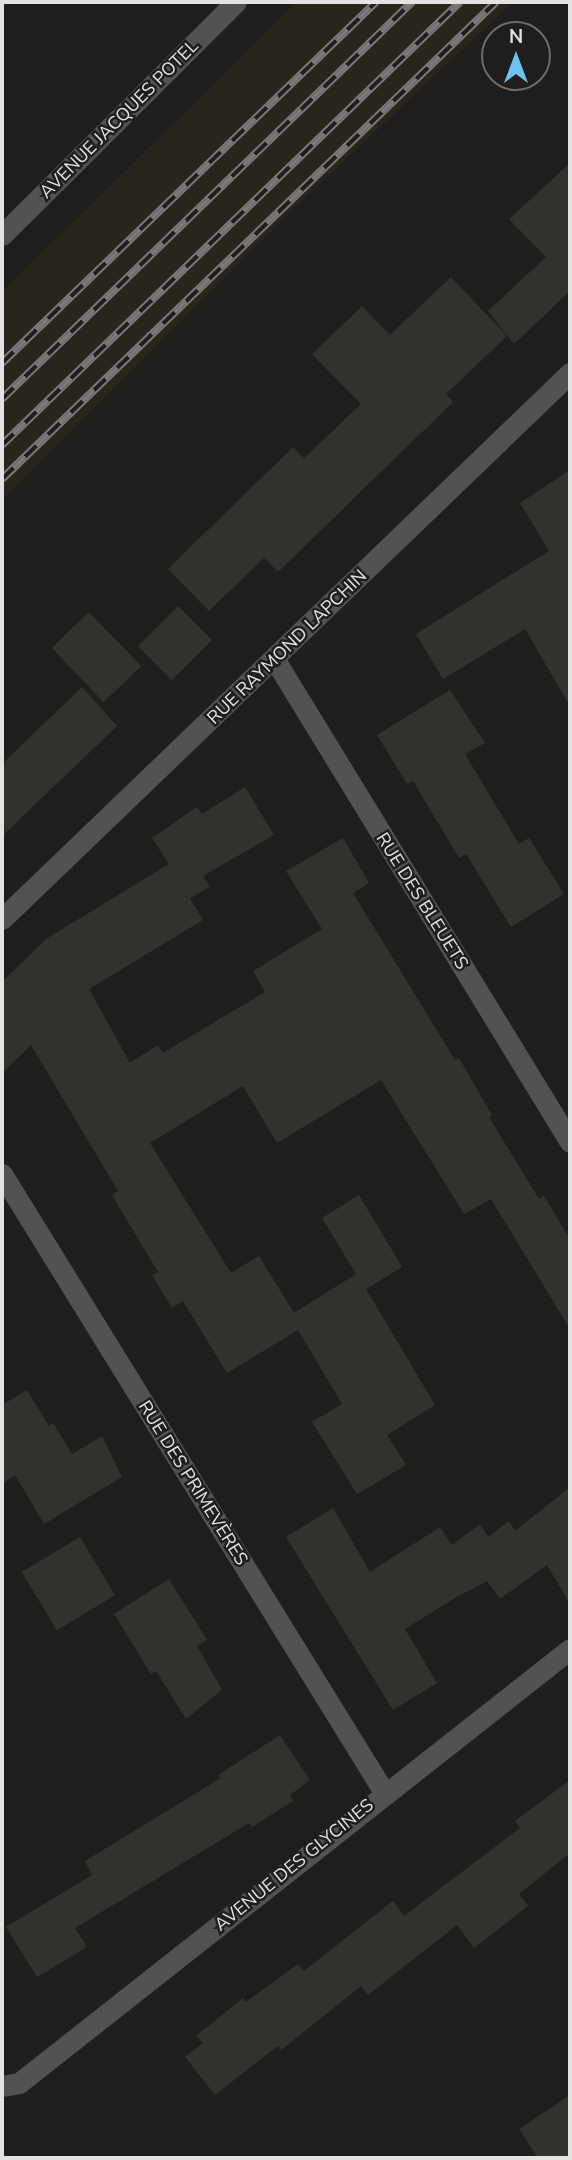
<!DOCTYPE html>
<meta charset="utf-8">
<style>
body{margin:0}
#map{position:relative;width:572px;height:2160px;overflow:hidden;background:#201e1c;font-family:"Nunito Sans",sans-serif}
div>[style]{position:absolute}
.built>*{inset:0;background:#29251d}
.building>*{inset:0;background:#33312e;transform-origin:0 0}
.street>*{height:21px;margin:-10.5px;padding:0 10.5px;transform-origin:10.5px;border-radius:10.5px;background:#535251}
.rail>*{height:8px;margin-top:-4px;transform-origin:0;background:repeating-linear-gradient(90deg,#201e1c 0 16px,#7a7977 0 32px);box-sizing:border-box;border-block:2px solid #7a7977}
span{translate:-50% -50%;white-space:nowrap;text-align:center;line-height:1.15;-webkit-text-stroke:5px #201e1c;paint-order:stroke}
.street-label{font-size:18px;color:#e4e3e1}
.frame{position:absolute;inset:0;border:4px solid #e4e3e1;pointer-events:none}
.north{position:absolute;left:481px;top:21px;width:70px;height:70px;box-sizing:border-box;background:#201e1c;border:2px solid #6e6d6b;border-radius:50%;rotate:0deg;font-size:19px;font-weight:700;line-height:28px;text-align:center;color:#e4e3e1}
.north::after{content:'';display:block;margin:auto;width:24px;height:32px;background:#6bc3f2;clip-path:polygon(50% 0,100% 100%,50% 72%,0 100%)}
</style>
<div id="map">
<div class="built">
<i style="clip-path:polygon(297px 2px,513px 2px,307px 196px,2px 501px,2px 292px)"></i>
</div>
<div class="building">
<i style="clip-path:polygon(570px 163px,570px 291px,514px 344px,488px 311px,546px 257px,509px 219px)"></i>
<i style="clip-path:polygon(451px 277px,507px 336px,446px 394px,453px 402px,278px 572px,264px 558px,209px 611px,168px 569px,293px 447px,304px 458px,361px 404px,312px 354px,362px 306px,390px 335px)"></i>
<i style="clip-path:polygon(570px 470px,570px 706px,525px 629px,443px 679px,416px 634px,549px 551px,520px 503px)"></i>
<i style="left:178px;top:606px;width:48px;height:57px;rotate:45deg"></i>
<i style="left:89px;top:612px;width:75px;height:52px;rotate:46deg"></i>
<i style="clip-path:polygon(82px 687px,117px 726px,2px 836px,2px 764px)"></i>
<i style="clip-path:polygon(450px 690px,485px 743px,465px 754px,519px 844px,529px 838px,564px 894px,511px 927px,466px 854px,459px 858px,413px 781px,407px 784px,377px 735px)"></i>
<i style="clip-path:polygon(245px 787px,274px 835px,203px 876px,210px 887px,190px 898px,203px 920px,89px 989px,130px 1063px,158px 1045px,163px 1053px,265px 992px,253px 971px,322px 929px,286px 871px,343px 838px,369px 883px,353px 893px,455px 1060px,459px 1058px,492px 1115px,489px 1117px,539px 1199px,544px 1196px,570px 1239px,570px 1329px,491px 1199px,464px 1214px,381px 1080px,277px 1143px,243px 1086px,150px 1143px,231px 1273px,259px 1256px,294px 1313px,356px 1274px,322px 1218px,359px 1195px,402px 1267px,366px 1289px,435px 1405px,387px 1435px,406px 1465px,357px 1494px,312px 1422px,342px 1404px,298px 1330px,227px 1373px,183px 1301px,172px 1308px,152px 1275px,158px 1272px,112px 1195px,118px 1191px,31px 1045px,2px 1073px,2px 982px,46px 939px,169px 864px,152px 838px,197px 807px,202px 814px)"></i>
<i style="clip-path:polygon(27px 1390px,49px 1426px,53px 1423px,72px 1454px,102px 1436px,122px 1477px,44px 1524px,15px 1475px,2px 1484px,2px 1405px)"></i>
<i style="clip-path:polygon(570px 1487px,570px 1604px,547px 1565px,500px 1599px,487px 1581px,455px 1598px,405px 1629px,437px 1683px,393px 1710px,286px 1537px,333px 1508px,370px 1572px,440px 1527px,452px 1545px,480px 1524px,488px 1537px,509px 1521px,515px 1531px)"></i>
<i style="left:80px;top:1537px;width:68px;height:68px;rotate:59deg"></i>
<i style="clip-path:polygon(169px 1579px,207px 1640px,197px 1646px,222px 1690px,186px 1719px,156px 1671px,151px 1674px,114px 1614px)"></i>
<i style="clip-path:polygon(280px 1735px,310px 1780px,290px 1795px,293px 1801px,252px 1827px,249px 1823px,75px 1928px,87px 1947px,37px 1977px,6px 1927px,92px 1875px,85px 1861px,221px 1778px,218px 1775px)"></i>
<i style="clip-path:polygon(570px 1780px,570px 1853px,519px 1894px,528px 1906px,474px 1948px,457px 1925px,368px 1995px,361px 1986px,281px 2050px,278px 2046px,215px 2095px,185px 2057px,203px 2043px,196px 2036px,243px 1998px,246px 2002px,298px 1964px,304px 1971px,393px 1901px,404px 1916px,520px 1828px,515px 1821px)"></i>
<i style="clip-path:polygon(570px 2095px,570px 2158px,538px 2158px,519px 2129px)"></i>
</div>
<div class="street">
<i style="left:2px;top:235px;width:330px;rotate:-44.9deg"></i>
<i style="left:275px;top:660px;width:565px;rotate:58.53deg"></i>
<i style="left:2px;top:919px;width:788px;rotate:-43.87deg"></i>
<i style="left:2px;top:1174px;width:727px;rotate:58.28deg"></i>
<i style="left:2px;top:2086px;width:17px;rotate:-10deg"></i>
<i style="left:19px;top:2083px;width:701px;rotate:-38.23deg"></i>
</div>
<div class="rail">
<i style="left:2px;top:363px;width:520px;rotate:-43.99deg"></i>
<i style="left:2px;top:399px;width:571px;rotate:-44.08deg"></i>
<i style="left:2px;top:445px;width:637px;rotate:-44.05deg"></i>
<i style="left:2px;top:479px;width:687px;rotate:-44deg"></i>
</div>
<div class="street-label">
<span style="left:119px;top:119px;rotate:-45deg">AVENUE JACQUES POTEL</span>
<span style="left:287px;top:647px;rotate:-44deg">RUE RAYMOND LAPCHIN</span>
<span style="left:422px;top:901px;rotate:58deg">RUE DES BLEUETS</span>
<span style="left:193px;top:1483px;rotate:58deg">RUE DES PRIMEVÈRES</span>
<span style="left:294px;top:1865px;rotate:-39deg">AVENUE DES GLYCINES</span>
</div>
<div class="frame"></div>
<div class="north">N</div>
</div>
